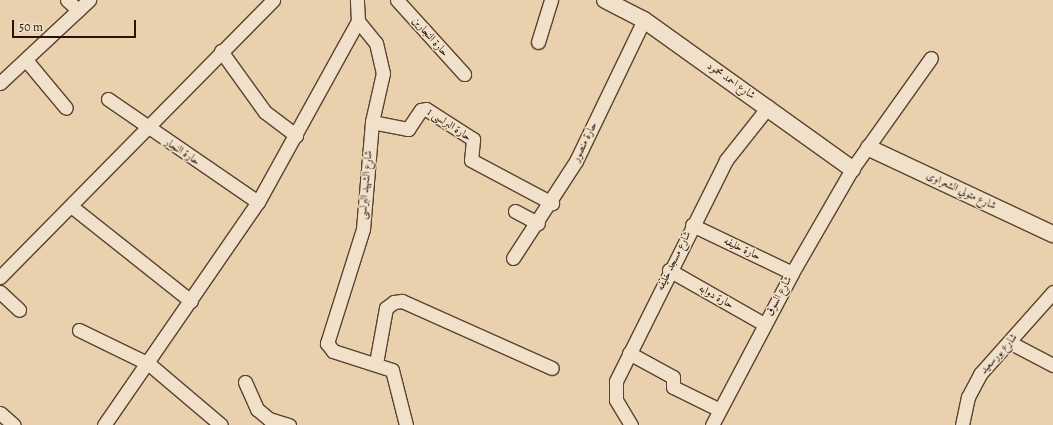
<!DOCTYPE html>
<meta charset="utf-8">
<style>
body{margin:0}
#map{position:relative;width:1053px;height:425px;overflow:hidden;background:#ead1ae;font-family:Alegreya,Amiri,serif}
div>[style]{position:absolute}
.roads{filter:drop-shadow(1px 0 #5b4231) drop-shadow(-1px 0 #5b4231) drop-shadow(0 1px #5b4231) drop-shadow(0 -1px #5b4231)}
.minor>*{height:13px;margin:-6.5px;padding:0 6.5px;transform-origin:6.5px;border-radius:6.5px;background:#f1e1ca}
.tertiary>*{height:16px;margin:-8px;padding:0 8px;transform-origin:8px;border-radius:8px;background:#f1e1ca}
span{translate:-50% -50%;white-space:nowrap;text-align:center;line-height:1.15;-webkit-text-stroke:3px #f1e1ca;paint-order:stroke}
.street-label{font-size:11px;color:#2b1207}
.scale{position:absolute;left:12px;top:20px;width:124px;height:18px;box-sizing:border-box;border:2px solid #2b1207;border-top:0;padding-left:5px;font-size:12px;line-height:14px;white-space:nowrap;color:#2b1207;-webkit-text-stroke:3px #f1e1ca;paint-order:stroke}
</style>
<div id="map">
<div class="roads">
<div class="minor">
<i style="left:67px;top:0;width:15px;rotate:42deg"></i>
<i style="left:397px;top:0;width:100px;rotate:47.8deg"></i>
<i style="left:358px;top:21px;width:28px;rotate:51deg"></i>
<i style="left:376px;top:43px;width:31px;rotate:77deg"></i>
<i style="left:383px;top:73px;width:50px;rotate:102.7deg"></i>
<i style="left:372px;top:122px;width:107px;rotate:94.8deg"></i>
<i style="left:363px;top:229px;width:120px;rotate:107.5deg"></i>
<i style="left:327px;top:343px;width:10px;rotate:53deg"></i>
<i style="left:333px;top:351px;width:62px;rotate:17.9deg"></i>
<i style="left:392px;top:370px;width:57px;rotate:75.7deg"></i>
<i style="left:538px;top:42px;width:44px;rotate:-72.8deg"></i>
<i style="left:221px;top:51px;width:75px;rotate:54.2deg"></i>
<i style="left:265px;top:112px;width:39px;rotate:37deg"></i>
<i style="left:26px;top:60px;width:62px;rotate:50.2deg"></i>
<i style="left:0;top:83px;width:122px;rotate:-43deg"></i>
<i style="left:108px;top:99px;width:182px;rotate:34.5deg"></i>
<i style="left:372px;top:122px;width:37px;rotate:11deg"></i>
<i style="left:408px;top:129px;width:23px;rotate:-56deg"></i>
<i style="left:421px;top:110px;width:5px;rotate:-11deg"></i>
<i style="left:426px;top:109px;width:56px;rotate:32.6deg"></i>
<i style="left:473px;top:139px;width:21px;rotate:95deg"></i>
<i style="left:471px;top:160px;width:92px;rotate:28deg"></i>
<i style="left:71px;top:206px;width:153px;rotate:38.4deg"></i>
<i style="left:515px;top:211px;width:26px;rotate:28deg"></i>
<i style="left:692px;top:225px;width:111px;rotate:25.6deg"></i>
<i style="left:513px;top:258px;width:116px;rotate:-57deg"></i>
<i style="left:576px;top:161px;width:157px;rotate:-64.3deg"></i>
<i style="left:669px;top:270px;width:109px;rotate:29.6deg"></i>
<i style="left:0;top:277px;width:389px;rotate:-45.4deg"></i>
<i style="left:0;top:292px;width:26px;rotate:43deg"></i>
<i style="left:79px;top:330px;width:78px;rotate:25.9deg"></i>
<i style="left:149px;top:364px;width:94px;rotate:40.3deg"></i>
<i style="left:1009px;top:342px;width:50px;rotate:27.6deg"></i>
<i style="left:629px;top:353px;width:50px;rotate:28.6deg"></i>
<i style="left:673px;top:377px;width:10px;rotate:90deg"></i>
<i style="left:673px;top:387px;width:52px;rotate:26.1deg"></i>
<i style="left:376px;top:363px;width:56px;rotate:-79.7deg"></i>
<i style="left:386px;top:308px;width:10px;rotate:-37deg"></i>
<i style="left:394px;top:302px;width:8px;rotate:-7deg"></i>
<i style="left:402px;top:301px;width:164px;rotate:24.1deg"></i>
<i style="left:245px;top:382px;width:30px;rotate:66deg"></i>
<i style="left:257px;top:409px;width:16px;rotate:40deg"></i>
<i style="left:269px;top:419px;width:21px;rotate:17deg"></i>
<i style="left:0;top:413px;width:18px;rotate:41deg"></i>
<i style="left:104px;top:425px;width:271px;rotate:-55.4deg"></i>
<i style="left:258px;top:202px;width:207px;rotate:-61.1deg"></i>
<i style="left:358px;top:21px;width:21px;rotate:-93deg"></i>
<i style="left:631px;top:425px;width:29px;rotate:-121deg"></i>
<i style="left:616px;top:400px;width:19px;rotate:-90deg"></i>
<i style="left:616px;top:381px;width:247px;rotate:-63.5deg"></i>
<i style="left:726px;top:160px;width:68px;rotate:-51.6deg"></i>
<i style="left:712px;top:425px;width:172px;rotate:-62.2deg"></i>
<i style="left:792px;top:273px;width:120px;rotate:-60deg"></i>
<i style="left:852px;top:169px;width:136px;rotate:-54.6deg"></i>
<i style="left:962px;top:425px;width:29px;rotate:-78deg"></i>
<i style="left:968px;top:397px;width:26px;rotate:-62deg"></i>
<i style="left:980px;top:374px;width:110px;rotate:-48.3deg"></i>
</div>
<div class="tertiary">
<i style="left:605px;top:0;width:44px;rotate:27.1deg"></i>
<i style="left:644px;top:20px;width:256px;rotate:35.6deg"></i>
<i style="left:869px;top:148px;width:203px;rotate:25.1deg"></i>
</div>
</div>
<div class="street-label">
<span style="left:430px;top:37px;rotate:48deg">حارة النجارين</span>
<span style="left:731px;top:81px;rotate:35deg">شارع احمد محمود</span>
<span style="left:449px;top:125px;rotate:33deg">حارة البرلسى 1</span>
<span style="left:585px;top:142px;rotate:-64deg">حارة منصور</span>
<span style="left:182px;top:152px;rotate:33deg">حارة النجار</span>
<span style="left:366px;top:185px;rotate:-85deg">شارع الشهيد البرلسى</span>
<span style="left:961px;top:191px;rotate:25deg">شارع متولي الشعراوى</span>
<span style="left:742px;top:249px;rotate:25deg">حارة خليفه</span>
<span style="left:674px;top:261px;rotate:-64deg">شارع مسجد خليفه</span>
<span style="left:779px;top:296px;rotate:-61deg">شارع السوق</span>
<span style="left:716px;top:297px;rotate:29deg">حارة دوابه</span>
<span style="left:999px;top:354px;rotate:-48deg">شارع بورسعيد</span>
</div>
<div class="scale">50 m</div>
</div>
